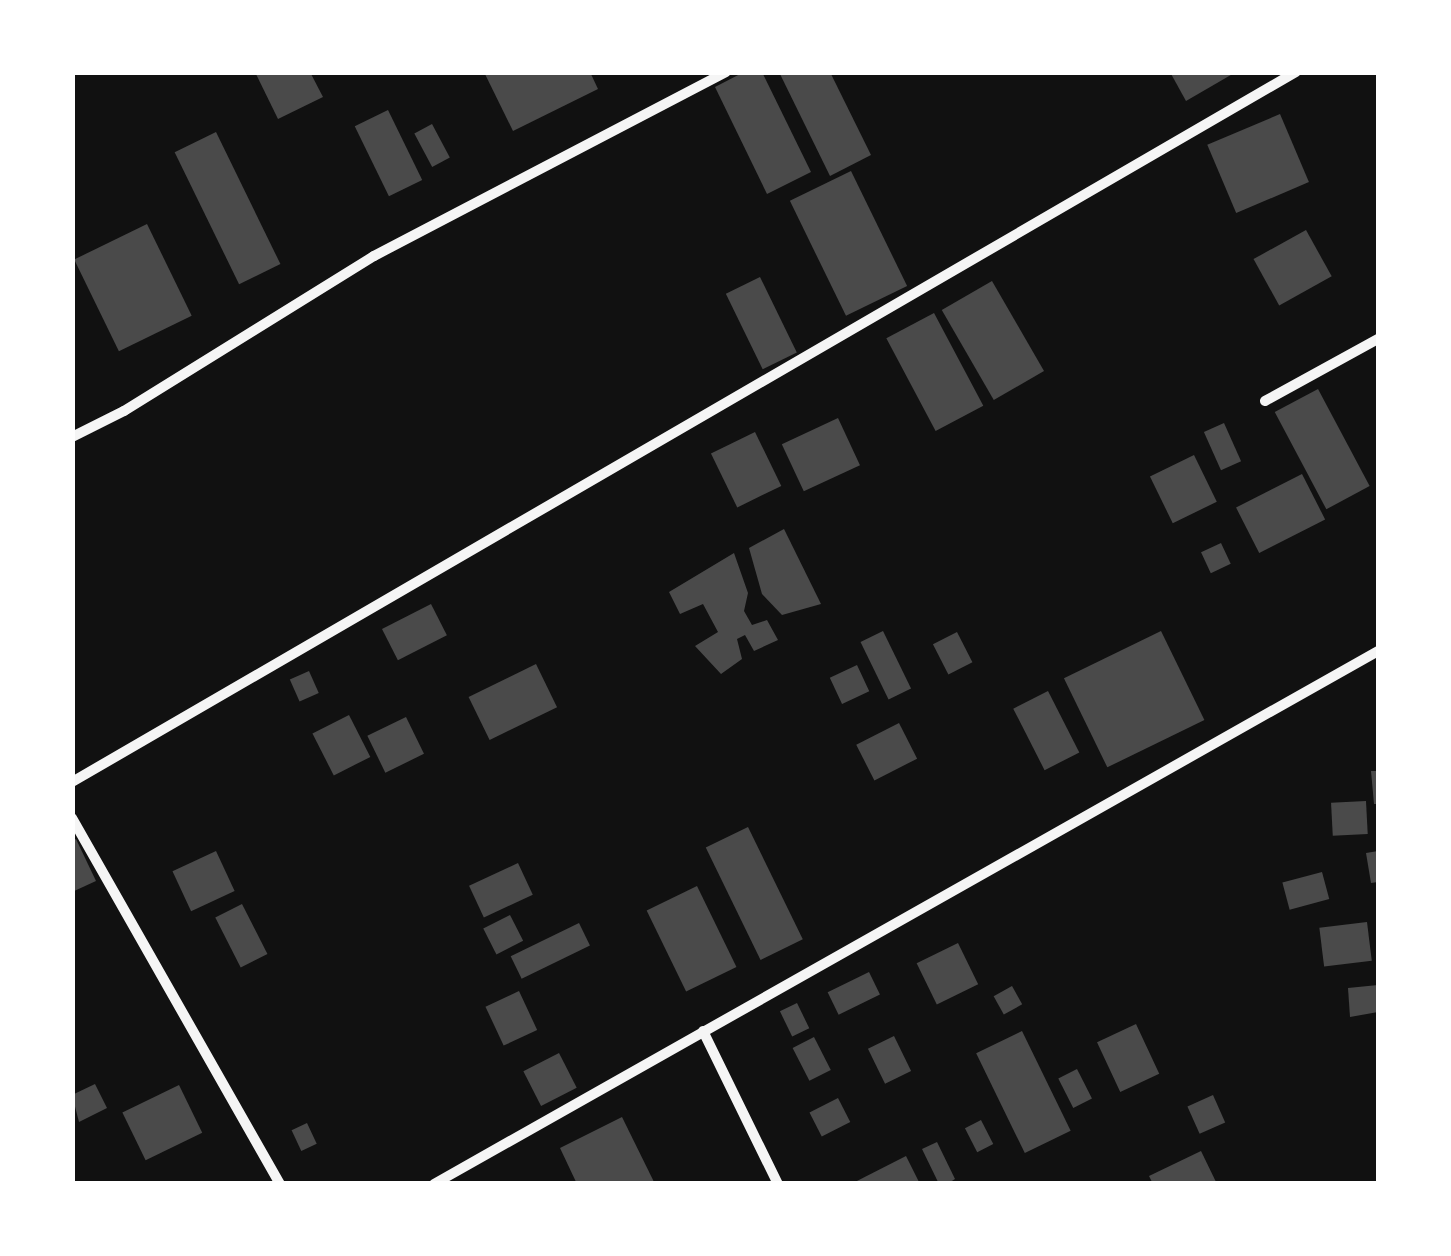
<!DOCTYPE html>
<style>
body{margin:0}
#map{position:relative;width:1451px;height:1256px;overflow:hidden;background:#111;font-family:Signika,sans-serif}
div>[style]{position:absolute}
.building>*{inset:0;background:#4a4a4a;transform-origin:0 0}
.minor>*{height:10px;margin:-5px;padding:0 5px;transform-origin:5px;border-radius:5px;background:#f5f5f5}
span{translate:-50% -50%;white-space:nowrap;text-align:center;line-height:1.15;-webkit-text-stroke:8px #fff;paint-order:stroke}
.frame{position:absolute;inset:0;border:75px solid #fff;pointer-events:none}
</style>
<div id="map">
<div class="building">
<i style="clip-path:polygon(255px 72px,310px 72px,323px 97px,278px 119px)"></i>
<i style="clip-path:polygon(484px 72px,590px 72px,598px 89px,513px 131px)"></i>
<i style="clip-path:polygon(744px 72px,762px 72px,811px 172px,767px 194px,715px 87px)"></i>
<i style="clip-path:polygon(830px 72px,871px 155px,830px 176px,780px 74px)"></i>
<i style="clip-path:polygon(1170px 72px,1236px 72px,1186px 101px)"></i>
<i style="left:388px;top:110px;width:78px;height:37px;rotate:64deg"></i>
<i style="left:1280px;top:114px;width:74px;height:79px;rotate:67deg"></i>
<i style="left:432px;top:124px;width:38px;height:20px;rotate:62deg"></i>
<i style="left:216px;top:132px;width:147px;height:46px;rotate:64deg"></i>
<i style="left:851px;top:171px;width:128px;height:68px;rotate:64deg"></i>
<i style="left:147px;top:224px;width:102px;height:81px;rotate:64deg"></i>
<i style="left:1306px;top:230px;width:53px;height:60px;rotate:61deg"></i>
<i style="left:760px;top:277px;width:84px;height:38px;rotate:64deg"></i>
<i style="left:992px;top:281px;width:104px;height:58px;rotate:60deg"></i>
<i style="left:934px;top:313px;width:105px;height:54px;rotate:62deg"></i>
<i style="left:1318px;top:389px;width:110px;height:49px;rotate:62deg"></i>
<i style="left:838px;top:418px;width:52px;height:62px;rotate:65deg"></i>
<i style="left:1224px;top:423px;width:42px;height:22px;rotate:66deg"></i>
<i style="left:755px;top:432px;width:60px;height:49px;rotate:64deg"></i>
<i style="left:1194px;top:455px;width:52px;height:49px;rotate:64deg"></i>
<i style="left:1302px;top:474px;width:51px;height:74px;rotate:63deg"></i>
<i style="clip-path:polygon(784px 529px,821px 604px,782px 615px,762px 594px,749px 548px)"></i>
<i style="left:1221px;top:543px;width:23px;height:22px;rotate:65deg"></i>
<i style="clip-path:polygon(734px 553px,748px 593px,744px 611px,752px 625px,767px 620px,778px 640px,754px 651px,745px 635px,737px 639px,742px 659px,721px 674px,695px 646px,718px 632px,703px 604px,680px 614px,669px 592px)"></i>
<i style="left:431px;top:604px;width:35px;height:55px;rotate:63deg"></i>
<i style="left:883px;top:631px;width:64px;height:25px;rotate:64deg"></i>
<i style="left:1161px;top:631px;width:99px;height:108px;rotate:64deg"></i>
<i style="left:957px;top:632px;width:34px;height:27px;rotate:63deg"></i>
<i style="left:536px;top:664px;width:48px;height:75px;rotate:64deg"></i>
<i style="left:857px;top:665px;width:29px;height:30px;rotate:65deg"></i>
<i style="left:309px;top:671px;width:24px;height:21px;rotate:66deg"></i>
<i style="left:1048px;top:691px;width:69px;height:39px;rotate:63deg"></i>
<i style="left:349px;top:715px;width:47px;height:41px;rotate:63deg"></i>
<i style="left:406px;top:717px;width:41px;height:43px;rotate:64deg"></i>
<i style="left:899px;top:723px;width:40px;height:48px;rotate:63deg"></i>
<i style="clip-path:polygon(1371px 771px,1378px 771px,1378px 804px,1374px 804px)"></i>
<i style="left:1366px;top:801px;width:33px;height:35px;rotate:87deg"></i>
<i style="left:748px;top:827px;width:125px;height:47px;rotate:64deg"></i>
<i style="clip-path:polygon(76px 839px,96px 881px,72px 892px,72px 841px)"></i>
<i style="left:216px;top:851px;width:44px;height:48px;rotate:65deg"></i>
<i style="clip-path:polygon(1378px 851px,1378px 882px,1371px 883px,1366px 853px)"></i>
<i style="left:518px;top:863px;width:35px;height:54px;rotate:65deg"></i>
<i style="left:1322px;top:872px;width:28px;height:41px;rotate:75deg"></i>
<i style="left:697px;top:886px;width:90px;height:56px;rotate:64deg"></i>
<i style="left:242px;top:904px;width:56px;height:30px;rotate:63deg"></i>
<i style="left:510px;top:915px;width:29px;height:30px;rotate:63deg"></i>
<i style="left:1367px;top:922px;width:39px;height:48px;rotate:83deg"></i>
<i style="left:579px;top:923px;width:25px;height:76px;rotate:64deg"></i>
<i style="left:958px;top:943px;width:46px;height:46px;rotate:64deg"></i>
<i style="left:869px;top:972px;width:25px;height:46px;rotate:64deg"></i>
<i style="clip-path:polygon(1378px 985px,1378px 1012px,1350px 1017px,1348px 988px)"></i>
<i style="left:1012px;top:986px;width:21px;height:21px;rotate:61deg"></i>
<i style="left:519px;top:991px;width:43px;height:37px;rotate:65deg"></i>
<i style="left:797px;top:1003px;width:28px;height:19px;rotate:64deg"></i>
<i style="left:1136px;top:1024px;width:55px;height:43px;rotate:65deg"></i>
<i style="left:1022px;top:1031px;width:111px;height:51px;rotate:64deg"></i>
<i style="left:894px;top:1036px;width:39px;height:29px;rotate:64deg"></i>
<i style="left:814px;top:1037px;width:37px;height:24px;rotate:63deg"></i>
<i style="left:559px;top:1053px;width:39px;height:40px;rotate:63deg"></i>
<i style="left:1077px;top:1069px;width:33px;height:21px;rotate:63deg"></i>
<i style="clip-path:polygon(95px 1084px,107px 1108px,79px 1122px,72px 1095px)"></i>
<i style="left:179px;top:1085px;width:53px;height:63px;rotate:64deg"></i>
<i style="left:1213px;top:1095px;width:30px;height:28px;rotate:66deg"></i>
<i style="left:838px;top:1098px;width:27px;height:32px;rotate:63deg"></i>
<i style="clip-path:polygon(622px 1117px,655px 1184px,577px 1184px,560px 1148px)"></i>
<i style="left:981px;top:1120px;width:27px;height:18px;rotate:63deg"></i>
<i style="left:307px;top:1123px;width:23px;height:17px;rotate:65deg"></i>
<i style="clip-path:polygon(937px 1142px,955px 1179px,947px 1184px,939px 1184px,922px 1149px)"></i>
<i style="clip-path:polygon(1201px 1151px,1217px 1184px,1153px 1184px,1149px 1176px)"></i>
<i style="clip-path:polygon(906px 1156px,920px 1184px,851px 1184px)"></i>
</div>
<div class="minor">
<i style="left:1265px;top:401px;width:129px;rotate:-28.8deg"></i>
<i style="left:72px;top:437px;width:58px;rotate:-26.6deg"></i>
<i style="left:124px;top:411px;width:294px;rotate:-31.8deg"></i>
<i style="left:374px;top:256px;width:397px;rotate:-27.6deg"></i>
<i style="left:72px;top:782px;width:1415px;rotate:-30.12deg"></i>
<i style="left:72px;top:818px;width:421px;rotate:60.4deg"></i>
<i style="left:703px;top:1031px;width:170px;rotate:63.9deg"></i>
<i style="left:434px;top:1184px;width:1084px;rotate:-29.45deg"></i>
</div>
<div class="frame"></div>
</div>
